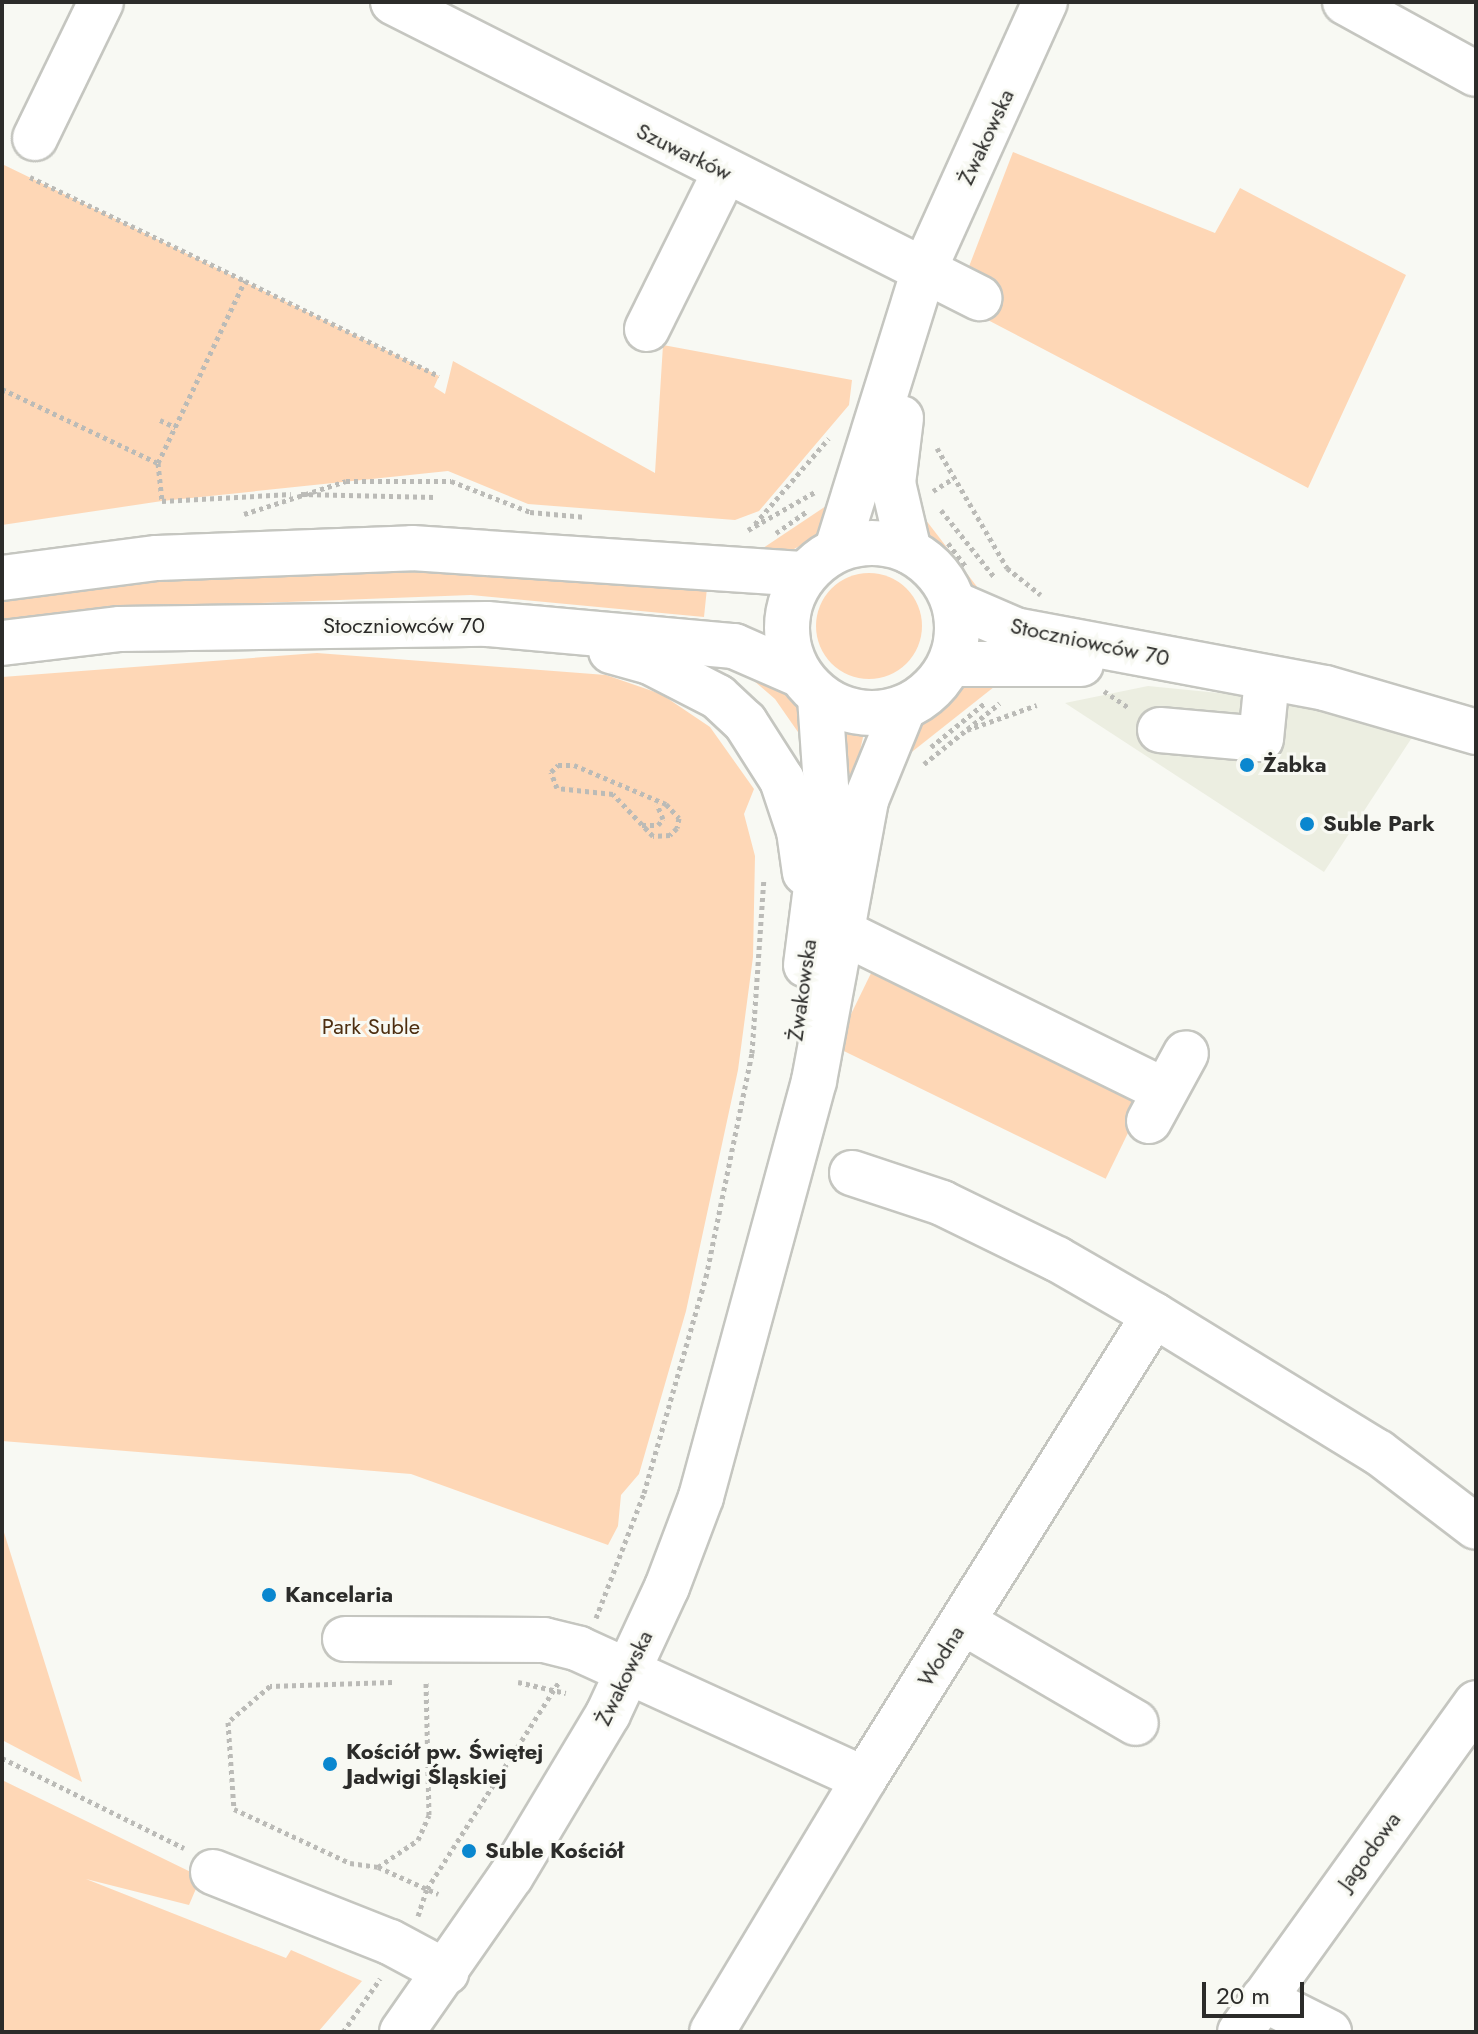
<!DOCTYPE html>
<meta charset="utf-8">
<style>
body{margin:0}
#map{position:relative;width:1478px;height:2034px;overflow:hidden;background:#f8f9f3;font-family:Jost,sans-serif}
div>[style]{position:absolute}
.built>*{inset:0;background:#eceee1}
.green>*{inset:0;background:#fed7b6;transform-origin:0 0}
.round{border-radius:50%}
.path>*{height:5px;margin-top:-2.5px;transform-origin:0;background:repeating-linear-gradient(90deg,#bbbbb7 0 4px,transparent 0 8px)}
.roads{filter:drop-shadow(2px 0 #c5c6c0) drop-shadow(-2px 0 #c5c6c0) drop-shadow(0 2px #c5c6c0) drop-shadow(0 -2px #c5c6c0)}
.minor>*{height:44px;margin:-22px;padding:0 22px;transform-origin:22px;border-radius:22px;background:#fff}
.minor>.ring{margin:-22px;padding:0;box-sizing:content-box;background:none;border:44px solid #fff;border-radius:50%}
.dots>*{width:22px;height:22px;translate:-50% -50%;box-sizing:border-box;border:4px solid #f8f9f3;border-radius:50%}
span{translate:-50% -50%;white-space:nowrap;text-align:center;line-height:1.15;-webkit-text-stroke:6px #f8f9f3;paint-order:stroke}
.street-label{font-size:22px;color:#2c2c2a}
.poi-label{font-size:22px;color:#2c2c2a;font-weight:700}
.left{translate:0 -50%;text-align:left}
.park-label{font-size:22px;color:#4d2e10}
.frame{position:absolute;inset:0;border:4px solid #2c2c2a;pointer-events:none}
.scale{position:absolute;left:1202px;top:1982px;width:102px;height:36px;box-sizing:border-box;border:4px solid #2c2c2a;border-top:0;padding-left:10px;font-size:24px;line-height:28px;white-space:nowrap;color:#2c2c2a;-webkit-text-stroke:6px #f8f9f3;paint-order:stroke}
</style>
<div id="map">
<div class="built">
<i style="clip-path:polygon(1148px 686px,1290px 700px,1413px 736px,1324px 872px,1065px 703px)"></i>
</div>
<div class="green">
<i style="clip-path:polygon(1013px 152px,1215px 233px,1240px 188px,1406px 275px,1308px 488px,984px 318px,965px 277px)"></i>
<i style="clip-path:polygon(2px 164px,439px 376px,434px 387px,445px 394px,453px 361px,655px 473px,663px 345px,852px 380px,849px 405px,759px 511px,735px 520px,528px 504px,448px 471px,162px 501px,2px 525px)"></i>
<i style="clip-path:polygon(847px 492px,814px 539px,780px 556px,754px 554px)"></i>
<i style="clip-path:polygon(909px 498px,991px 605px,964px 589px,945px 558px,922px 537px)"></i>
<i style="clip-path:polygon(473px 570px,707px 588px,704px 617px,471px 595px,134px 608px,2px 626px,2px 599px,130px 583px,282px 571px)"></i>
<i class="round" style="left:816px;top:573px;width:106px;height:106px"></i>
<i style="clip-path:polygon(317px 653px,606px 675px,661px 694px,710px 727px,754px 789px,744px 814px,755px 856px,753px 957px,738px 1070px,686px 1311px,639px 1474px,621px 1495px,618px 1526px,608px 1545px,411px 1474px,2px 1441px,2px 677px)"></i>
<i style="clip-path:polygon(739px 668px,783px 681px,809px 715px,807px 745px,775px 699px)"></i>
<i style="clip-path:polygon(953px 682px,999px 683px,889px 770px,917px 714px)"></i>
<i style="clip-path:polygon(842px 725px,865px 728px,855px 774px,839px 773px)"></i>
<i style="left:875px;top:965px;width:301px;height:91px;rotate:26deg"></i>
<i style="clip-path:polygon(2px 1526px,82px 1782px,2px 1740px)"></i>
<i style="clip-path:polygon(2px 1780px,201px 1877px,189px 1905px,86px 1879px,286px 1958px,291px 1950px,362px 1981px,318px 2032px,2px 2032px)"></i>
</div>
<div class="path">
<i style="left:30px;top:177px;width:239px;rotate:25.8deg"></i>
<i style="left:2px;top:389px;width:173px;rotate:25.4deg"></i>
<i style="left:158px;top:463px;width:38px;rotate:84deg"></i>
<i style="left:162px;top:501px;width:129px;rotate:-3.1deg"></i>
<i style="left:160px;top:420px;width:17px;rotate:25deg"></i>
<i style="left:937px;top:448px;width:139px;rotate:59.7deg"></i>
<i style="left:1007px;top:568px;width:43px;rotate:38.5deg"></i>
<i style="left:158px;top:463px;width:202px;rotate:-64.5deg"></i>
<i style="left:245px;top:281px;width:216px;rotate:26.1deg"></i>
<i style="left:933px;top:491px;width:22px;rotate:-32deg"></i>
<i style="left:301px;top:494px;width:134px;rotate:1.3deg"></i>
<i style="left:941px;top:510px;width:87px;rotate:51.5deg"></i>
<i style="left:244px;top:514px;width:107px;rotate:-17.9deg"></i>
<i style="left:346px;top:481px;width:105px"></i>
<i style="left:451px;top:481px;width:85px;rotate:21.4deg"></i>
<i style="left:530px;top:512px;width:56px;rotate:5.1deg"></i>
<i style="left:755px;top:524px;width:113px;rotate:-49.3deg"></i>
<i style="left:748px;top:530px;width:77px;rotate:-29.6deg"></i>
<i style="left:776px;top:533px;width:39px;rotate:-35deg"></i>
<i style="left:948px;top:543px;width:30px;rotate:53deg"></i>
<i style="left:1104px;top:691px;width:30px;rotate:34deg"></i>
<i style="left:967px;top:730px;width:74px;rotate:-19.7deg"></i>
<i style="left:931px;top:747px;width:70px;rotate:-39.2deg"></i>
<i style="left:924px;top:764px;width:97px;rotate:-38.8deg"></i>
<i style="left:558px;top:765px;width:16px"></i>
<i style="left:574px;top:765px;width:100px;rotate:23deg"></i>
<i style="left:666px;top:804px;width:19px;rotate:47deg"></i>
<i style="left:679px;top:818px;width:10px;rotate:101deg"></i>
<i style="left:677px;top:828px;width:10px;rotate:135deg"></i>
<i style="left:670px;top:835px;width:17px;rotate:177deg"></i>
<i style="left:653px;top:836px;width:58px;rotate:-133.6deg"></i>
<i style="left:613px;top:794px;width:56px;rotate:-173.9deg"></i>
<i style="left:557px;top:788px;width:17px;rotate:-111deg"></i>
<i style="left:551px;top:772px;width:10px;rotate:-45deg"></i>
<i style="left:642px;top:825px;width:16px"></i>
<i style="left:658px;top:825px;width:8px;rotate:-50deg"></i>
<i style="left:663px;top:819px;width:16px;rotate:-112deg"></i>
<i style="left:596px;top:1618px;width:134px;rotate:-69deg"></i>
<i style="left:644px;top:1493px;width:225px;rotate:-74deg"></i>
<i style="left:706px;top:1277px;width:229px;rotate:-78.4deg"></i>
<i style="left:752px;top:1053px;width:175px;rotate:-86.1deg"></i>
<i style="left:392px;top:1682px;width:122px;rotate:178.1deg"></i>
<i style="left:270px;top:1686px;width:55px;rotate:139.4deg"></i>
<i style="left:228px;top:1722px;width:87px;rotate:86.1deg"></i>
<i style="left:234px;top:1809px;width:128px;rotate:25deg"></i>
<i style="left:350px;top:1863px;width:28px;rotate:8deg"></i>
<i style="left:378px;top:1867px;width:66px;rotate:24.2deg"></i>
<i style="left:518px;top:1682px;width:49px;rotate:12.9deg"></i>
<i style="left:2px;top:1758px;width:203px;rotate:26.3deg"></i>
<i style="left:378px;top:1867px;width:48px;rotate:-34deg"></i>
<i style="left:418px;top:1840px;width:27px;rotate:-66deg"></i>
<i style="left:429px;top:1815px;width:135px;rotate:-91.3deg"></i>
<i style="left:418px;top:1916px;width:28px;rotate:-72deg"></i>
<i style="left:427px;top:1889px;width:246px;rotate:-57.5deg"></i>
<i style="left:343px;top:2032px;width:65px;rotate:-55.1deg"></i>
</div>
<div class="roads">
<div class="minor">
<i style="left:393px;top:2px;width:657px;rotate:26.8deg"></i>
<i style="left:1345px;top:2px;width:149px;rotate:28.8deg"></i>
<i style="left:35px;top:138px;width:151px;rotate:-64.1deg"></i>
<i style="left:647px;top:329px;width:175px;rotate:-63.6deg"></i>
<i style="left:901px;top:418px;width:65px;rotate:97deg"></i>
<i style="left:893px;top:483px;width:70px;rotate:76.8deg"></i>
<i class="ring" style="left:787px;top:543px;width:126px;height:126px"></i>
<i style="left:837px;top:549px;width:292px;rotate:-72.7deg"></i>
<i style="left:924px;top:270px;width:294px;rotate:-65.7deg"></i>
<i style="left:2px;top:578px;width:156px;rotate:-7.4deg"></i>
<i style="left:157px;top:558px;width:255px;rotate:-2.2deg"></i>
<i style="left:412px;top:548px;width:394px;rotate:3.8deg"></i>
<i style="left:955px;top:604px;width:65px;rotate:23.4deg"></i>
<i style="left:1015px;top:630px;width:315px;rotate:10.6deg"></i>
<i style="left:1325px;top:688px;width:157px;rotate:16.2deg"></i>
<i style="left:2px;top:643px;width:119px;rotate:-6.8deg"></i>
<i style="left:120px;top:629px;width:367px;rotate:-0.8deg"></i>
<i style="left:487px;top:624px;width:248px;rotate:5.1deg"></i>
<i style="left:734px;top:646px;width:72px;rotate:23.7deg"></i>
<i style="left:611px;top:651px;width:41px;rotate:15.8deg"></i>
<i style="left:650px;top:662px;width:76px;rotate:27.2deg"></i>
<i style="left:718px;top:697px;width:37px;rotate:43deg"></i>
<i style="left:745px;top:722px;width:69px;rotate:57.5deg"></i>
<i style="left:782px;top:780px;width:54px;rotate:71.6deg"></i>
<i style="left:799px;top:831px;width:42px;rotate:81.9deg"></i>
<i style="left:950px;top:664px;width:131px"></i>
<i style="left:1160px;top:730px;width:101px;rotate:5.1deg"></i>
<i style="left:1261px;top:739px;width:60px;rotate:-84.3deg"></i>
<i style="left:840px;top:931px;width:362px;rotate:26.2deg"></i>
<i style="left:806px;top:965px;width:166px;rotate:-82.7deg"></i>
<i style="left:827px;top:800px;width:103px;rotate:-93.9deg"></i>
<i style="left:1149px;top:1121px;width:77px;rotate:-61.4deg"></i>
<i style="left:852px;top:1173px;width:95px;rotate:18.4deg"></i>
<i style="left:942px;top:1203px;width:128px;rotate:26deg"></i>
<i style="left:1057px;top:1259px;width:112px;rotate:30deg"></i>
<i style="left:963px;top:1622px;width:200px;rotate:30.3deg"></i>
<i style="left:345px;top:1639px;width:199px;rotate:0.3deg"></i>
<i style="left:544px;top:1640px;width:36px;rotate:14deg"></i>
<i style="left:579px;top:1649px;width:313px;rotate:24.5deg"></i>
<i style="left:864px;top:1779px;width:547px;rotate:-57.99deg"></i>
<i style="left:1154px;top:1315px;width:263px;rotate:31.5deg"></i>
<i style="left:1378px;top:1452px;width:123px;rotate:37.4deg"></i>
<i style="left:213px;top:1872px;width:190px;rotate:21.6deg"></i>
<i style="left:390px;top:1942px;width:64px;rotate:28.2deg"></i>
<i style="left:1263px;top:1999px;width:74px;rotate:26.6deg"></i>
<i style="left:402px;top:2032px;width:190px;rotate:-55.1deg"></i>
<i style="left:511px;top:1876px;width:189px;rotate:-59.1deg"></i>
<i style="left:608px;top:1714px;width:140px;rotate:-65.1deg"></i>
<i style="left:667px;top:1587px;width:96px;rotate:-69.3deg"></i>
<i style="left:701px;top:1497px;width:431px;rotate:-74.8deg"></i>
<i style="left:814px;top:1081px;width:286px;rotate:-79.5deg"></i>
<i style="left:866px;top:800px;width:100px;rotate:-67.8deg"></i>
<i style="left:712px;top:2032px;width:295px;rotate:-59deg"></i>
<i style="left:1240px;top:2032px;width:405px;rotate:-54.3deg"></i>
</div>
</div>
<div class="dots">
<i style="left:1247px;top:765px;background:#0a87cf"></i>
<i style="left:1307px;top:824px;background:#0a87cf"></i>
<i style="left:269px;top:1595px;background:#0a87cf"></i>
<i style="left:330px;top:1764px;background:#0a87cf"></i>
<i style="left:469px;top:1851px;background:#0a87cf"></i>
</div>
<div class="street-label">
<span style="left:986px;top:137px;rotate:-65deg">Żwakowska</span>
<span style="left:684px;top:152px;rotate:26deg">Szuwarków</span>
<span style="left:404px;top:626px">Stoczniowców 70</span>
<span style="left:1090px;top:642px;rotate:12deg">Stoczniowców 70</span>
<span style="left:802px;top:990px;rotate:-82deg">Żwakowska</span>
<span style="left:941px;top:1656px;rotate:-58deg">Wodna</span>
<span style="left:624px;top:1678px;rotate:-64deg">Żwakowska</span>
<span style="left:1369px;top:1851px;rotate:-54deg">Jagodowa</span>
</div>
<div class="poi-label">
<span class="left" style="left:1263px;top:765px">Żabka</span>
<span class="left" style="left:1323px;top:824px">Suble Park</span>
<span class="left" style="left:285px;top:1595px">Kancelaria</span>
<span class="left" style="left:346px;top:1764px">Kościół pw. Świętej<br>Jadwigi Śląskiej</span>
<span class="left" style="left:485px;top:1851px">Suble Kościół</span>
</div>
<div class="park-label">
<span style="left:371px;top:1027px">Park Suble</span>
</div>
<div class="frame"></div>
<div class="scale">20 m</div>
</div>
